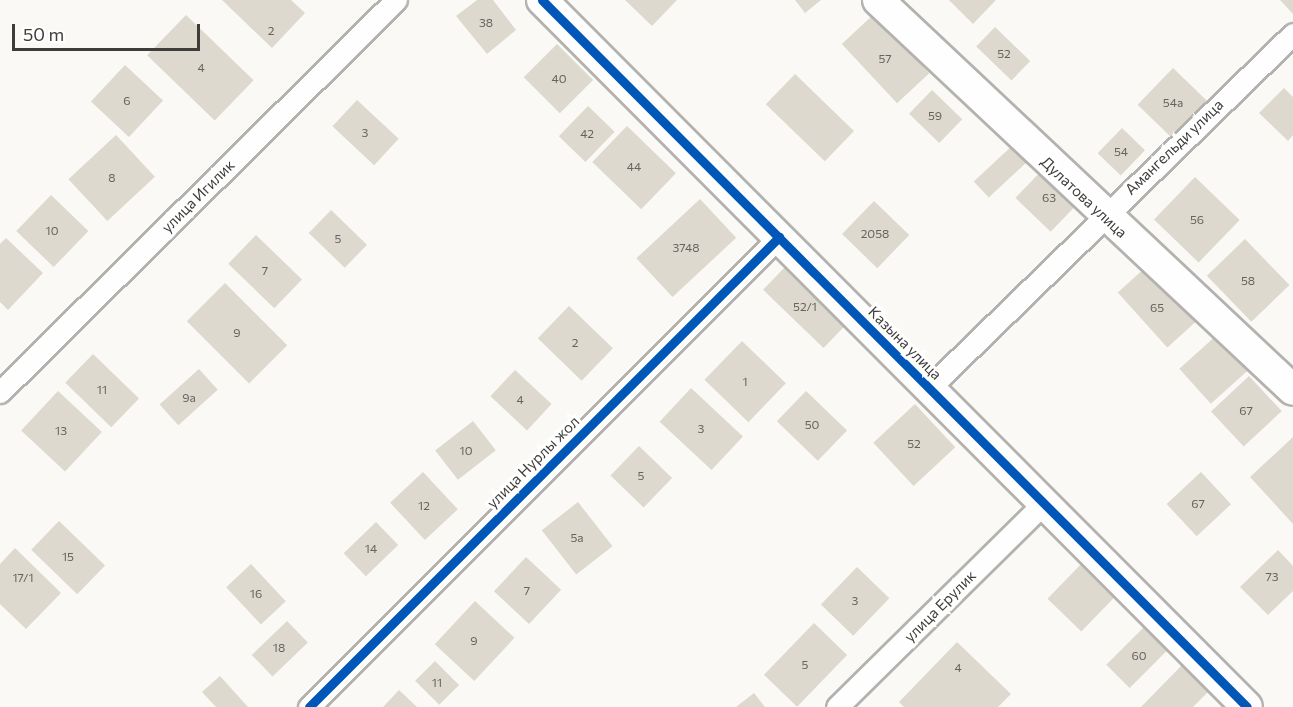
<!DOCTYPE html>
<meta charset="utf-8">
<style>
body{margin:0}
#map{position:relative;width:1293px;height:707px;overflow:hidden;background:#fbf9f5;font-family:Commissioner,sans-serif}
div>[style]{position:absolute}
.building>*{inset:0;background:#ded9ce;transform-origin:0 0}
.roads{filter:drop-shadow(2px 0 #b4b2af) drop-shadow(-2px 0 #b4b2af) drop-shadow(0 2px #b4b2af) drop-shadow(0 -2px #b4b2af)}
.street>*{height:21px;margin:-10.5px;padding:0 10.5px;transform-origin:10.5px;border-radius:10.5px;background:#fefefe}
.secondary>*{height:30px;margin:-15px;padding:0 15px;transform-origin:15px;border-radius:15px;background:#fefefe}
.cycleway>*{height:9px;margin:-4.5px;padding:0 4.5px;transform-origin:4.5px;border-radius:4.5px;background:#0057b8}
span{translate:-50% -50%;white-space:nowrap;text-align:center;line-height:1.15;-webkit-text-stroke:6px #fff;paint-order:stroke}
.number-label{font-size:12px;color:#67645f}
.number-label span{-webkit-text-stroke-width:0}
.street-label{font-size:15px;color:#3f3d3a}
.scale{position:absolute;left:12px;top:24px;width:188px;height:27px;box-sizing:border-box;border:3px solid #3f3d3a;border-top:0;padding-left:8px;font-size:18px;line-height:21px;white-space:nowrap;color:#3f3d3a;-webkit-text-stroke:4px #fff;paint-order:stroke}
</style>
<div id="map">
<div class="building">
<i style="clip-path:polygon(222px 0,291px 0,305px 13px,272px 48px)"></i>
<i style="clip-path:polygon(477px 0,493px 0,516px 30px,487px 54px,456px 16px)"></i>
<i style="clip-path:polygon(625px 0,677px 0,652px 26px)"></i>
<i style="clip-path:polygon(795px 0,821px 0,805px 13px)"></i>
<i style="clip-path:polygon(949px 0,996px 0,973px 24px)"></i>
<i style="clip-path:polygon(1280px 0,1293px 0,1293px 14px)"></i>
<i style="left:874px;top:14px;width:81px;height:44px;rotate:47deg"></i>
<i style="left:186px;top:15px;width:94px;height:56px;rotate:44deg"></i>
<i style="left:995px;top:27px;width:49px;height:27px;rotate:44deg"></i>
<i style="left:557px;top:44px;width:51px;height:47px;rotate:45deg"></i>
<i style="left:125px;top:65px;width:52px;height:50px;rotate:43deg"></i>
<i style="left:1173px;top:68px;width:49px;height:51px;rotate:44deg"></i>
<i style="left:795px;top:74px;width:82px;height:42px;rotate:44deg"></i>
<i style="clip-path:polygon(1284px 88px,1293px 97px,1293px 135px,1288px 141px,1259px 113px)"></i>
<i style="left:932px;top:90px;width:42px;height:33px;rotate:44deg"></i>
<i style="left:357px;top:100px;width:57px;height:36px;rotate:43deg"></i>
<i style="left:588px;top:106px;width:37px;height:42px;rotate:44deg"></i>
<i style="left:627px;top:126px;width:68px;height:50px;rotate:44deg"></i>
<i style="left:1122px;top:128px;width:32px;height:35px;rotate:44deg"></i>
<i style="left:116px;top:135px;width:57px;height:65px;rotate:47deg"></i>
<i style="left:1014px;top:144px;width:22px;height:55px;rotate:47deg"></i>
<i style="left:1048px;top:164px;width:49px;height:47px;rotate:44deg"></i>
<i style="left:1195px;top:177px;width:62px;height:59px;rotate:44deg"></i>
<i style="left:51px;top:195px;width:52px;height:50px;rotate:44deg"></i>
<i style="left:700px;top:199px;width:53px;height:87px;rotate:47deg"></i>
<i style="left:874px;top:201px;width:49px;height:46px;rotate:44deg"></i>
<i style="left:331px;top:210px;width:50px;height:32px;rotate:44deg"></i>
<i style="left:256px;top:235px;width:64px;height:40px;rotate:44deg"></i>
<i style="clip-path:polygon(6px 238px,43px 273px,8px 310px,0 302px,0 244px)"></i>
<i style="left:1245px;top:239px;width:64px;height:53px;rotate:46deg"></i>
<i style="left:786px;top:266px;width:84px;height:33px;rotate:44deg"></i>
<i style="left:1146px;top:267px;width:74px;height:38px;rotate:48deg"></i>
<i style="left:225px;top:283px;width:88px;height:54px;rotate:45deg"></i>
<i style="left:569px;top:306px;width:61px;height:45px;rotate:44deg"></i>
<i style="left:1218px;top:334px;width:47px;height:52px;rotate:48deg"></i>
<i style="left:742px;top:341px;width:61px;height:54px;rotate:44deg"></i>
<i style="left:93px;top:354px;width:64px;height:40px;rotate:44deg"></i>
<i style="left:199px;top:369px;width:28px;height:53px;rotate:48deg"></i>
<i style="left:515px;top:370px;width:50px;height:36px;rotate:43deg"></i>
<i style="left:1249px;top:376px;width:48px;height:52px;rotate:47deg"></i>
<i style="left:691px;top:388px;width:71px;height:46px;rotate:43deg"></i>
<i style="left:58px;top:391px;width:60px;height:54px;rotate:43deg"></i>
<i style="left:806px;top:391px;width:57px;height:42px;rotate:44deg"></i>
<i style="left:915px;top:404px;width:59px;height:57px;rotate:47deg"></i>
<i style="left:473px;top:421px;width:37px;height:48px;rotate:52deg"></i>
<i style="clip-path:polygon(1293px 437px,1293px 524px,1250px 477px)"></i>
<i style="left:639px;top:446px;width:46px;height:41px;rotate:44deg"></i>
<i style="left:423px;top:472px;width:51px;height:45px;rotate:47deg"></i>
<i style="left:1201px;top:472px;width:44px;height:47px;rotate:47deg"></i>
<i style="left:578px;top:502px;width:56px;height:46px;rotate:52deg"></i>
<i style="left:59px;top:521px;width:64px;height:40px;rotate:44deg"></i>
<i style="left:376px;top:522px;width:32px;height:45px;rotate:46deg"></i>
<i style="clip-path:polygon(15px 548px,61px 593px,26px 629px,0 604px,0 564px)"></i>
<i style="clip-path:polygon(1278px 550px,1293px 566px,1293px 591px,1268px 615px,1240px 587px)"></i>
<i style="left:526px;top:557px;width:48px;height:47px;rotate:43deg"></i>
<i style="left:1085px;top:560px;width:47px;height:54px;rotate:44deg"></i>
<i style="left:251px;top:564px;width:51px;height:34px;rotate:47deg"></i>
<i style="left:857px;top:567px;width:45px;height:52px;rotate:44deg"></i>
<i style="left:475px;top:601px;width:54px;height:59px;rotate:43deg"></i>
<i style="left:287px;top:621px;width:30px;height:49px;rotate:46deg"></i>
<i style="left:814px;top:623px;width:46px;height:72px;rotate:44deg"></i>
<i style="left:1148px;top:623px;width:33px;height:59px;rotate:45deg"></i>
<i style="clip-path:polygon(957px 642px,1011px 694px,998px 707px,904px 707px,899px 702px)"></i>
<i style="left:435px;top:661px;width:34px;height:28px;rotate:45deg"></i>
<i style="clip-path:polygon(1183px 664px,1210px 690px,1193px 707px,1141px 707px)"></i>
<i style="clip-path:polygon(220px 676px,248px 707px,216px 707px,202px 692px)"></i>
<i style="clip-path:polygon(399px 690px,417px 707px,383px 707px)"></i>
<i style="clip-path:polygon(754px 693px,765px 707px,736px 707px)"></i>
</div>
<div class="roads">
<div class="street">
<i style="left:928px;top:389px;width:509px;rotate:-44.2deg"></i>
<i style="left:0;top:392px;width:557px;rotate:-44.71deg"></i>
<i style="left:309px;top:707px;width:665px;rotate:-45deg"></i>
<i style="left:837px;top:707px;width:289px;rotate:-44.6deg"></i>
</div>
<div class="secondary">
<i style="left:542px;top:0;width:998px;rotate:45.08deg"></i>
<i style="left:878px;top:0;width:569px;rotate:43.22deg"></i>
</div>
</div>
<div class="cycleway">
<i style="left:542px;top:0;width:998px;rotate:45.08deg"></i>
<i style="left:309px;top:707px;width:665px;rotate:-45deg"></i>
</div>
<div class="number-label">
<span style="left:486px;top:23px">38</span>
<span style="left:271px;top:31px">2</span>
<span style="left:1004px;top:54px">52</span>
<span style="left:885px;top:59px">57</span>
<span style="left:201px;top:68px">4</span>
<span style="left:559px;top:79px">40</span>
<span style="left:127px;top:101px">6</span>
<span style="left:1173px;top:103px">54а</span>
<span style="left:935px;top:116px">59</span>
<span style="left:365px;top:133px">3</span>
<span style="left:587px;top:134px">42</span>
<span style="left:1121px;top:152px">54</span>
<span style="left:634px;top:167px">44</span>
<span style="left:112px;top:178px">8</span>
<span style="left:1049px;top:198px">63</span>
<span style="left:1197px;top:220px">56</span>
<span style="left:52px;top:231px">10</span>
<span style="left:875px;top:234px">2058</span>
<span style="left:338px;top:239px">5</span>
<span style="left:686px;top:248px">3748</span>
<span style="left:265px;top:271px">7</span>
<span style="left:1248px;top:281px">58</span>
<span style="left:805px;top:307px">52/1</span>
<span style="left:1157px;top:308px">65</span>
<span style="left:237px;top:333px">9</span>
<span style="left:575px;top:343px">2</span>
<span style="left:745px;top:382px">1</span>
<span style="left:102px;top:390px">11</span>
<span style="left:189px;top:398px">9а</span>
<span style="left:520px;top:400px">4</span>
<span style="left:1246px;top:411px">67</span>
<span style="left:812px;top:425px">50</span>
<span style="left:701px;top:429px">3</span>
<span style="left:61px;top:431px">13</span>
<span style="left:914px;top:444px">52</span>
<span style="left:466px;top:451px">10</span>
<span style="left:641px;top:476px">5</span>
<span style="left:1198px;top:504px">67</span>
<span style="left:424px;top:506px">12</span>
<span style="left:577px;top:538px">5а</span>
<span style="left:371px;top:549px">14</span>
<span style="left:68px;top:557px">15</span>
<span style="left:1272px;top:577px">73</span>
<span style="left:23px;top:578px">17/1</span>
<span style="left:527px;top:591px">7</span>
<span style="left:256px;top:594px">16</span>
<span style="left:855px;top:601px">3</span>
<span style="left:474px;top:641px">9</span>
<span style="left:279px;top:648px">18</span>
<span style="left:1139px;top:656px">60</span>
<span style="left:805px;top:665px">5</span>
<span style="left:958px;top:668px">4</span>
<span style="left:437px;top:683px">11</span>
</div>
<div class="street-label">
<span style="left:1174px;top:147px;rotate:-44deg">Амангельди улица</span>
<span style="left:198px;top:196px;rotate:-45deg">улица Игилик</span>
<span style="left:1084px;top:197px;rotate:43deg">Дулатова улица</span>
<span style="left:905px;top:343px;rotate:45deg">Казына улица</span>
<span style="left:533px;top:462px;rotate:-45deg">улица Нурлы жол</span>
<span style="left:940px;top:606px;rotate:-45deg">улица Ерулик</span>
</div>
<div class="scale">50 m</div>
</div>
